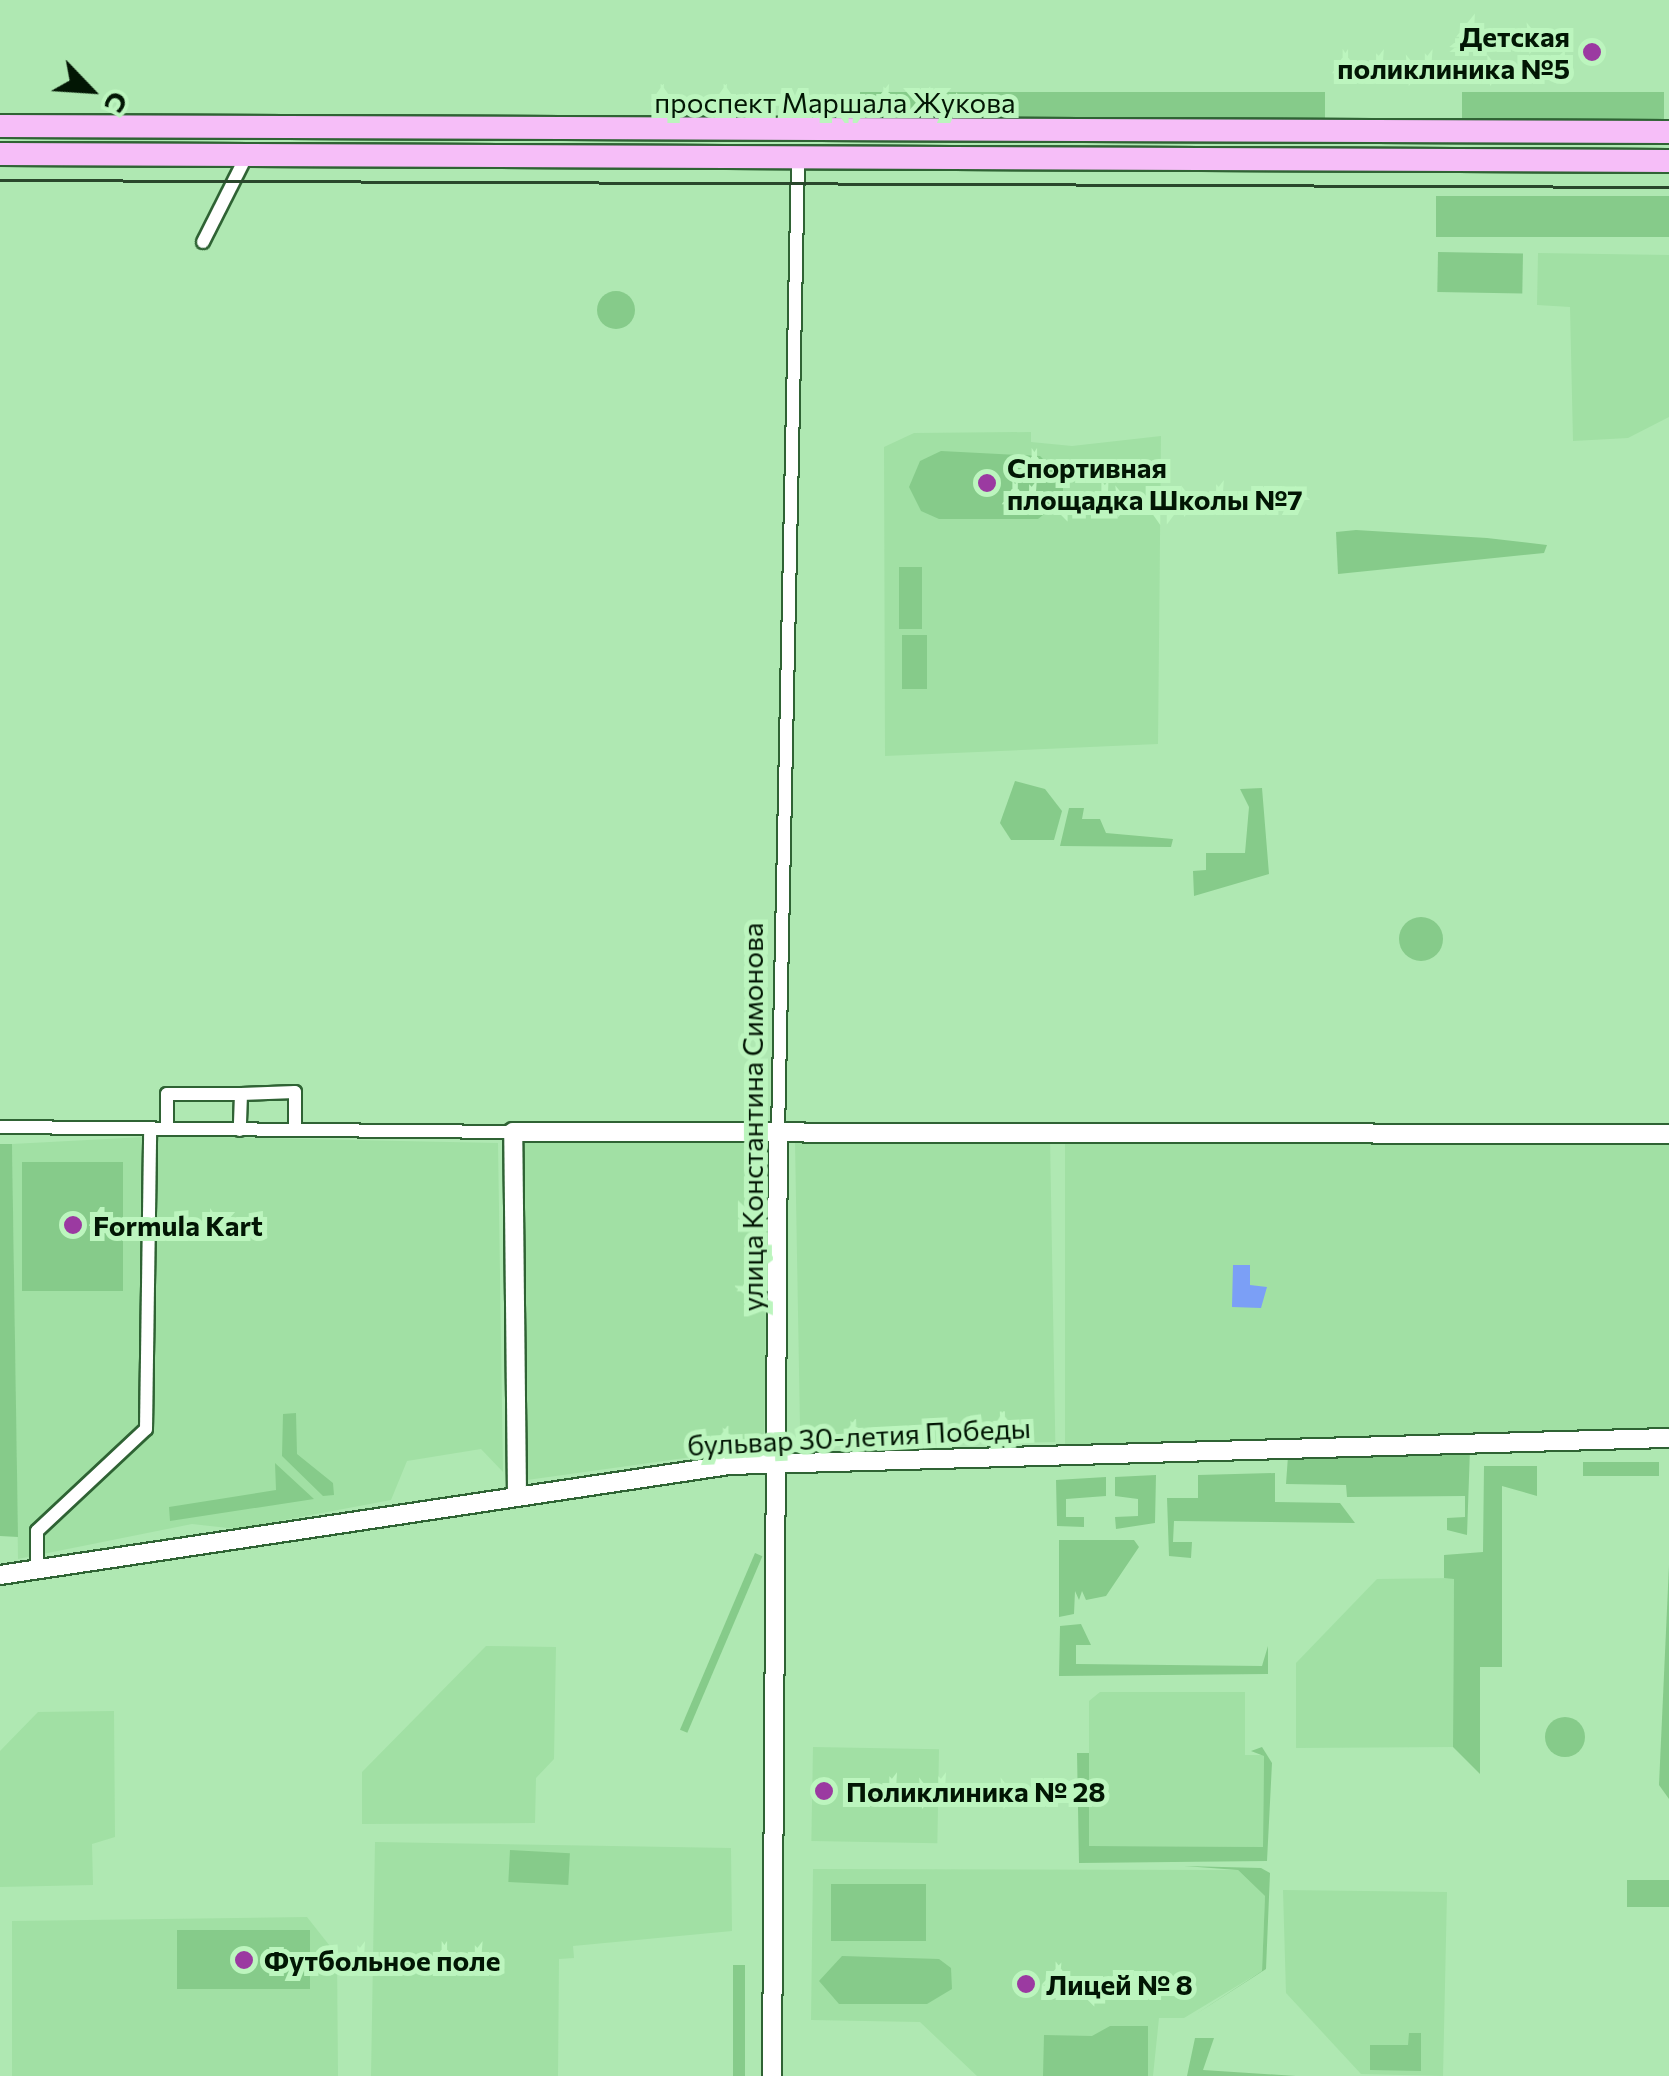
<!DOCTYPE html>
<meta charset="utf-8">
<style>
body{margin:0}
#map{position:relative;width:1669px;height:2076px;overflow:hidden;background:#afe8b2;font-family:Commissioner,sans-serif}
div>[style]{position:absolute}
.built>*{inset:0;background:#a1e0a4;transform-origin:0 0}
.green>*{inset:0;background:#86cb8a;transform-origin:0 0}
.round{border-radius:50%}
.water>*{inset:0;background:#7b9ff6}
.roads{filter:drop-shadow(2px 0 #2f6334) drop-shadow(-2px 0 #2f6334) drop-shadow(0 2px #2f6334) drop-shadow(0 -2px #2f6334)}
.street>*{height:12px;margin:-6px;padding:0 6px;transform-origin:6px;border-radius:6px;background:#fff}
.secondary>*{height:18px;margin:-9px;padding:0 9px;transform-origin:9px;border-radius:9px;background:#fff}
.highway>*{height:22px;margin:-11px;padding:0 11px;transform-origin:11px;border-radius:11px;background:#f6bef8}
.tram>*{height:2.5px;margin:-1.25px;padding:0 1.25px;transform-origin:1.25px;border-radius:1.25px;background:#2a472c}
.dots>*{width:28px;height:28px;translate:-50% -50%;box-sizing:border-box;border:5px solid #bcf5be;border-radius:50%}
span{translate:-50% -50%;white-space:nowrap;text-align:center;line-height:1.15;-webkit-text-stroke:10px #bcf5be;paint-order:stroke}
.poi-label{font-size:28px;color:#021604;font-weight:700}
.right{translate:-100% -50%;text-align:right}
.left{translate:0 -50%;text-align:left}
.street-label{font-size:28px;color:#021604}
.north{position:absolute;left:40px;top:40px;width:100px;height:100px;-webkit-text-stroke:8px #bcf5be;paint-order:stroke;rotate:115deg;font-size:28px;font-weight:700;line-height:40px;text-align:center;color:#021604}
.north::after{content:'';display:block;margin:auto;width:35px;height:45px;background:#021604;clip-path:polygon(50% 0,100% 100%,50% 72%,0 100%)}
</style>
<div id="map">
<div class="built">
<i style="clip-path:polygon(1538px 253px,1669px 255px,1669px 417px,1628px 438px,1573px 441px,1570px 307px,1537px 305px)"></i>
<i style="clip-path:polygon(1031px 432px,1031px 442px,1072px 446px,1161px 436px,1158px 744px,885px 756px,884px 447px,914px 433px)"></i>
<i style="clip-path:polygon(163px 1136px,498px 1143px,503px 1472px,481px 1449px,407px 1461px,391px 1500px,237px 1529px,192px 1524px,18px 1559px,12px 1144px)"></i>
<i style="left:1050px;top:1138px;width:304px;height:255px;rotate:89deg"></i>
<i style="left:1065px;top:1139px;width:604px;height:306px"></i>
<i style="clip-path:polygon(700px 1140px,755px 1144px,768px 1159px,764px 1447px,527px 1480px,520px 1142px)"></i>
<i style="clip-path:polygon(1454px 1578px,1453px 1747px,1296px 1748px,1296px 1663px,1377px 1579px)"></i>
<i style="clip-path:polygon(486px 1646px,556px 1647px,554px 1759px,536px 1778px,535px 1823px,362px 1824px,362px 1772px)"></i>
<i style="clip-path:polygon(1100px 1692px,1245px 1692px,1245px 1755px,1264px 1755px,1263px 1847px,1089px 1846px,1089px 1701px)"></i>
<i style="clip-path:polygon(114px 1711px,115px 1837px,92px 1844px,93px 1885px,0 1887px,0 1751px,38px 1712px)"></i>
<i style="left:813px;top:1747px;width:126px;height:94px;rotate:1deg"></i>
<i style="clip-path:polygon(375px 1842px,731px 1848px,732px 1931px,573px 1946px,574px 1958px,559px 1959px,558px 2076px,371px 2076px)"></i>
<i style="clip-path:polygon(813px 1869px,1238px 1870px,1265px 1896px,1262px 1971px,1184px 2018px,1159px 2018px,1153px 2076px,977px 2076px,920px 2022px,811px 2020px)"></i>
<i style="clip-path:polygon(1283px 1890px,1447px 1892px,1443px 2076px,1361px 2074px,1286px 1993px)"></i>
<i style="clip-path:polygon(307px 1917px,337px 1955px,338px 2076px,12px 2076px,12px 1921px)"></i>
</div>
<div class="green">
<i style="left:860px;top:92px;width:465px;height:29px"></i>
<i style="left:1664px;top:92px;width:29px;height:202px;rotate:90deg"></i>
<i style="left:1436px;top:196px;width:233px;height:41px"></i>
<i style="left:1438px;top:252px;width:85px;height:40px;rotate:1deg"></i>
<i class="round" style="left:597px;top:291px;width:38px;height:38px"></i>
<i style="clip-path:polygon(941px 451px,1040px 456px,1063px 479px,1063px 499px,1038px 519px,939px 519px,921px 511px,909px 487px,920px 461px)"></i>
<i style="clip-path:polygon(1356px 530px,1487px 538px,1547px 545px,1544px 553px,1338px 574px,1336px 532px)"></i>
<i style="left:922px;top:567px;width:62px;height:23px;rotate:90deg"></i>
<i style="left:902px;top:635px;width:25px;height:54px"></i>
<i style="clip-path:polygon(1015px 781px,1045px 789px,1062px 811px,1054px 840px,1011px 840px,1000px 823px)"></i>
<i style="clip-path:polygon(1262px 788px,1269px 874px,1194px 896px,1193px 871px,1206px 870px,1206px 853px,1245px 853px,1249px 807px,1240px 789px)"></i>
<i style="clip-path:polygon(1069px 808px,1084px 808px,1082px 819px,1100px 819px,1106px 833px,1173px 839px,1171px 847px,1060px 846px)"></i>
<i class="round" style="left:1399px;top:917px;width:44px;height:44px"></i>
<i style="clip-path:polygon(0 1144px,12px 1144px,18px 1537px,0 1536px)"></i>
<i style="left:22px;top:1162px;width:101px;height:129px"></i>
<i style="clip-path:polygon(296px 1413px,297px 1454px,333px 1483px,334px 1495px,323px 1496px,282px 1456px,283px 1414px)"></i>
<i style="clip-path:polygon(1470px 1449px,1467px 1535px,1447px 1530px,1447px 1518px,1465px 1517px,1465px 1496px,1347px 1497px,1346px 1485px,1286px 1484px,1288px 1456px)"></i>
<i style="left:1583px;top:1462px;width:76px;height:14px"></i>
<i style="clip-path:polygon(275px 1463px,314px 1499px,170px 1521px,169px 1507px,276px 1490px)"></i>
<i style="clip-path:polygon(1484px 1466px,1537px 1466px,1537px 1496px,1502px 1486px,1502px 1667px,1480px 1667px,1480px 1774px,1453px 1747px,1454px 1579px,1444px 1578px,1444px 1555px,1483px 1552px)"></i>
<i style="clip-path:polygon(1275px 1473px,1275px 1502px,1340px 1503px,1355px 1523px,1174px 1521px,1173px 1542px,1192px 1542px,1191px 1558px,1169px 1556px,1167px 1498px,1198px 1498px,1198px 1475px)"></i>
<i style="clip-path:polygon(1156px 1475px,1155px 1523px,1116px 1529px,1115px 1517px,1138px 1516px,1138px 1499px,1115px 1496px,1115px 1477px)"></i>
<i style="clip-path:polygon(1106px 1477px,1106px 1496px,1066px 1499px,1066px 1517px,1084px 1517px,1084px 1527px,1057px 1526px,1056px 1480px)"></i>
<i style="clip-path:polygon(1059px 1540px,1134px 1540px,1139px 1547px,1106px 1596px,1086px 1600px,1082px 1591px,1079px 1600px,1075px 1591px,1074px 1614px,1059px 1617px)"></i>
<i style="left:755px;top:1553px;width:8px;height:192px;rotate:23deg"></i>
<i style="clip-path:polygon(1669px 1565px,1669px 1799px,1659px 1785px)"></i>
<i style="clip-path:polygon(1081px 1624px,1091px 1645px,1076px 1645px,1076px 1664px,1262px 1666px,1268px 1646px,1268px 1674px,1059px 1676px,1060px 1626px)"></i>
<i class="round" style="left:1545px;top:1717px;width:40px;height:40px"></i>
<i style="clip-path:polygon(1262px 1747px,1272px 1763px,1267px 1861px,1079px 1863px,1077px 1753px,1089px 1753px,1089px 1846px,1263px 1847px,1264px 1756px,1251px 1751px)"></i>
<i style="left:510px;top:1850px;width:60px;height:32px;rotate:3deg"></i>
<i style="clip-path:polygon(1184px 1866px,1261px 1868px,1270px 1873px,1266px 1969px,1193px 2016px,1262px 1971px,1265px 1896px,1238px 1870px)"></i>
<i style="left:1627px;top:1880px;width:42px;height:27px"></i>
<i style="left:831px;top:1884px;width:95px;height:57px"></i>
<i style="left:310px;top:1930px;width:59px;height:133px;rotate:90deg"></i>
<i style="clip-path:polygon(842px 1956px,939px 1959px,951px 1968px,952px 1989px,927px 2004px,839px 2004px,819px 1981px)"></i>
<i style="left:745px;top:1965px;width:111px;height:12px;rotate:90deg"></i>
<i style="clip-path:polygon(1110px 2026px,1148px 2026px,1148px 2076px,1043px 2076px,1044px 2035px,1092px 2036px)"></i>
<i style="clip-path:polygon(1409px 2033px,1421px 2033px,1421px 2071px,1370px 2070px,1370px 2045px,1408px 2045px)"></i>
<i style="clip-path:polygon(1195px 2038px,1214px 2038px,1203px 2070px,1296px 2076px,1187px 2076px)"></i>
</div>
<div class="water">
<i style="clip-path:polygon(1233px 1265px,1250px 1265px,1250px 1285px,1267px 1287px,1261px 1308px,1232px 1307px)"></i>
</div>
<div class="roads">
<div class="street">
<i style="left:203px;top:242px;width:97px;rotate:-63.2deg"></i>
<i style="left:241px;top:1094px;width:54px;rotate:-2.1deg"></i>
<i style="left:295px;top:1092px;width:38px;rotate:90deg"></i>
<i style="left:0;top:1127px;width:513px;rotate:0.56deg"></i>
<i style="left:167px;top:1129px;width:35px;rotate:-90deg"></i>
<i style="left:167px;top:1094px;width:74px"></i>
<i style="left:241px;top:1094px;width:36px;rotate:92deg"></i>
<i style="left:778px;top:1132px;width:974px;rotate:-88.82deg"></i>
<i style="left:37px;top:1569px;width:38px;rotate:-90deg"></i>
<i style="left:37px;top:1531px;width:149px;rotate:-43.1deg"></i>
<i style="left:146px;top:1429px;width:300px;rotate:-89.2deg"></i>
</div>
<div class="secondary">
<i style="left:517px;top:1494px;width:362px;rotate:-90.6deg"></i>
<i style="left:513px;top:1132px;width:1156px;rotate:0.1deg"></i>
<i style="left:0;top:1575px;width:737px;rotate:-8.58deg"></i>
<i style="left:729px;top:1465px;width:940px;rotate:-1.65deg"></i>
<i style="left:772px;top:2076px;width:944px;rotate:-89.64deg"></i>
</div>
<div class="highway">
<i style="left:0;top:126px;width:1669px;rotate:0.21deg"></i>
<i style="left:0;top:154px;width:1669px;rotate:0.24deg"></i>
</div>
</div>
<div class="tram">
<i style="left:0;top:180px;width:1669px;rotate:0.24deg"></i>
</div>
<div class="dots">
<i style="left:1592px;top:52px;background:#9b3aa1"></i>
<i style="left:987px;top:483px;background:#9b3aa1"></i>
<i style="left:73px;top:1225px;background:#9b3aa1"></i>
<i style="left:824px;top:1791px;background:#9b3aa1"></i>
<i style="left:244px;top:1960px;background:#9b3aa1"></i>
<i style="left:1026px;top:1984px;background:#9b3aa1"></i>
</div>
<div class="poi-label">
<span class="right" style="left:1570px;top:52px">Детская<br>поликлиника №5</span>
<span class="left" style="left:1007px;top:483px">Спортивная<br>площадка Школы №7</span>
<span class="left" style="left:93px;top:1225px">Formula Kart</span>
<span class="left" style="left:846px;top:1791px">Поликлиника № 28</span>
<span class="left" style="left:264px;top:1960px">Футбольное поле</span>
<span class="left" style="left:1046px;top:1984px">Лицей № 8</span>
</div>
<div class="street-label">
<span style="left:835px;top:102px">проспект Маршала Жукова</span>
<span style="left:752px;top:1117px;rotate:-90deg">улица Константина Симонова</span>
<span style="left:859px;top:1436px;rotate:-3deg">бульвар 30-летия Победы</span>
</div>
<div class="north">С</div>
</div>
